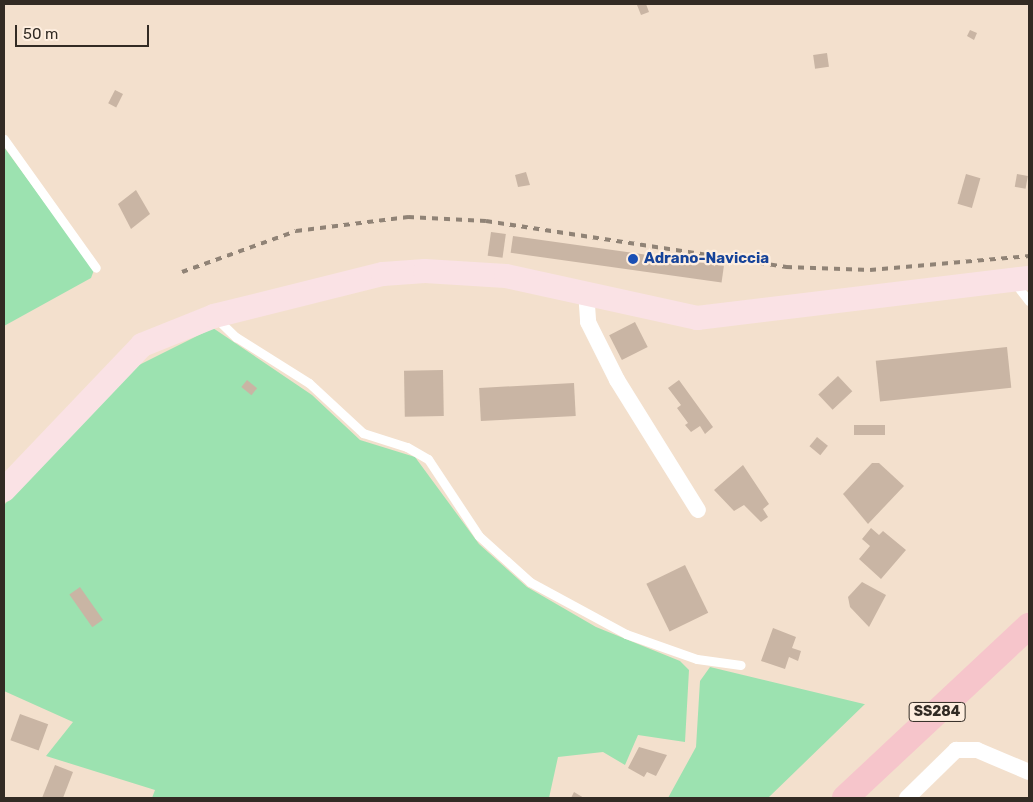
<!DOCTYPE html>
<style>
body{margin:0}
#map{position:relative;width:1033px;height:802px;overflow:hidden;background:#f3e0cd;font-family:Rubik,sans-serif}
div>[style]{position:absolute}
.green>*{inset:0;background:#9ce2b0}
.building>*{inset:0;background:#c9b5a4;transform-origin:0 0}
.service>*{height:9px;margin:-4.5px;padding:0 4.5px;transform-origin:4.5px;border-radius:4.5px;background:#fff}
.minor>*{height:16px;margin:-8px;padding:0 8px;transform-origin:8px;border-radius:8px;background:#fff}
.secondary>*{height:24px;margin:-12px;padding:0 12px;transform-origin:12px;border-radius:12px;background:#fae2e5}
.primary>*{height:26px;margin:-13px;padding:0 13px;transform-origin:13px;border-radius:13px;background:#f6c5cb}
.rail>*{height:4px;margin-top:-2px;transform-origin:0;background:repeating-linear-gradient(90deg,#908376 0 6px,transparent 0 12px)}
.dots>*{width:14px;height:14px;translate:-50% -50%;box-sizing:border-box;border:2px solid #feeedf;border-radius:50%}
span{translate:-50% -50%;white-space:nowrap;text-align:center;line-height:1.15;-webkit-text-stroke:4.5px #feeedf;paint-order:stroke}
.shield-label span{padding:1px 4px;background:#feeedf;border:1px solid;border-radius:4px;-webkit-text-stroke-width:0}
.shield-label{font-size:14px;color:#322b24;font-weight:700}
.transit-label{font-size:15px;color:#164399;font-weight:700}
.left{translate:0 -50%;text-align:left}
.frame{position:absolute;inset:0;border:5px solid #322b24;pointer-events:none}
.scale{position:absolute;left:15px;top:25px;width:134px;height:22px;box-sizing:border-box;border:2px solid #322b24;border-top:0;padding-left:6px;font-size:15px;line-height:18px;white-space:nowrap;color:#322b24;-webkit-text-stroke:4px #feeedf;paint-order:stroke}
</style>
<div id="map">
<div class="green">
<i style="clip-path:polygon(4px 147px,94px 270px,91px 278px,4px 326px)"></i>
<i style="clip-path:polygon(213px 328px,312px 395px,360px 440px,415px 457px,479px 544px,527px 587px,596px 627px,680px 661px,689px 670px,685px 742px,638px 735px,625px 765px,603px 752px,558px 757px,549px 798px,152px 798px,155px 790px,46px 756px,73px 722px,4px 691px,4px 505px,131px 369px)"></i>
<i style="clip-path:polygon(710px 667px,864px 704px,865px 704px,768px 798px,668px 798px,696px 747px,700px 681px)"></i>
</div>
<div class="building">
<i style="clip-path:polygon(646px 4px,649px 12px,641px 15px,637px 5px)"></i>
<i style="clip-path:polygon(970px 30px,977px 33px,974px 40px,967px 36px)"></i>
<i style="left:827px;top:53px;width:14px;height:14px;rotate:82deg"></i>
<i style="left:115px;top:90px;width:9px;height:15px;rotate:27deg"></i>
<i style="clip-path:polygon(526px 172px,530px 185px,518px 187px,515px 175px)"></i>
<i style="left:966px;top:174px;width:15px;height:31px;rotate:16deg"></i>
<i style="left:1017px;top:174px;width:11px;height:13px;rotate:10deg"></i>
<i style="clip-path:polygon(136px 190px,150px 214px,131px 229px,118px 204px)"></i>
<i style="left:491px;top:232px;width:15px;height:24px;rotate:8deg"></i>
<i style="left:513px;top:236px;width:213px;height:17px;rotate:8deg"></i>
<i style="left:635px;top:322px;width:28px;height:29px;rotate:63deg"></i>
<i style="left:1007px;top:347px;width:41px;height:132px;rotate:84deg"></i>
<i style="left:443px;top:370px;width:46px;height:39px;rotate:89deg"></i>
<i style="left:838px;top:376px;width:21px;height:27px;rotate:47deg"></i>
<i style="left:247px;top:380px;width:13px;height:9px;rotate:39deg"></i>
<i style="clip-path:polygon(679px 380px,713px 427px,705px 434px,700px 426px,691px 432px,685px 425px,688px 423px,677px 408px,681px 405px,668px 388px)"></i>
<i style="left:574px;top:383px;width:33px;height:95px;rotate:87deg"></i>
<i style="left:885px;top:425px;width:10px;height:31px;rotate:90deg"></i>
<i style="left:817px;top:437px;width:14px;height:12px;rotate:39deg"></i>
<i style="clip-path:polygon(872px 463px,879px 463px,904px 486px,868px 524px,843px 494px)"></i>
<i style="clip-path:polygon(743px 465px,769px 504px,763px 509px,768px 517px,761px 522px,744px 505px,734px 511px,714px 490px)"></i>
<i style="clip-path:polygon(871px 528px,879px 535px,883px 531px,906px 550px,881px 579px,859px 559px,870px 546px,862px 539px)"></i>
<i style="left:685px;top:565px;width:53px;height:43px;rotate:64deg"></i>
<i style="clip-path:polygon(862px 582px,886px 595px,869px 627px,850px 607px,848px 597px)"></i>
<i style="left:80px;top:587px;width:40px;height:13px;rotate:55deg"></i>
<i style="clip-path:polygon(773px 628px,796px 637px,792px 648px,801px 651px,798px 661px,789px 657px,785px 669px,761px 661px)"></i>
<i style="left:20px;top:714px;width:30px;height:28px;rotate:20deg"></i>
<i style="clip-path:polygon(639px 747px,667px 755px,656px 776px,647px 772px,644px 777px,628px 768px)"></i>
<i style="clip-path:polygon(55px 765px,73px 772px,63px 798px,42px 798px)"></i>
<i style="clip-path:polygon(574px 792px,584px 798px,571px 798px)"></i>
</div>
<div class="service">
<i style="left:4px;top:139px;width:158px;rotate:54.5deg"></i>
<i style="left:1014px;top:282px;width:24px;rotate:52deg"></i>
<i style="left:216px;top:318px;width:28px;rotate:44deg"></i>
<i style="left:236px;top:337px;width:86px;rotate:32.2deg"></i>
<i style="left:309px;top:383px;width:74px;rotate:42.8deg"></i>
<i style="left:363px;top:433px;width:46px;rotate:17.7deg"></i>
<i style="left:407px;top:447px;width:24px;rotate:30deg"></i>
<i style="left:428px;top:459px;width:92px;rotate:56.5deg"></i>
<i style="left:479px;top:536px;width:69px;rotate:42deg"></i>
<i style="left:530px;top:582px;width:109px;rotate:28.4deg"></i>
<i style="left:626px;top:634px;width:75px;rotate:19.4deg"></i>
<i style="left:697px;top:659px;width:44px;rotate:7.8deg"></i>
</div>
<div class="minor">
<i style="left:586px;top:291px;width:31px;rotate:86deg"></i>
<i style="left:588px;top:322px;width:65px;rotate:63.4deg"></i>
<i style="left:617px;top:380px;width:153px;rotate:58.1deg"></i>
<i style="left:907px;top:798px;width:69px;rotate:-44.4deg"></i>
<i style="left:956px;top:750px;width:21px"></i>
<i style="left:977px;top:750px;width:56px;rotate:22.9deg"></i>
</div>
<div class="secondary">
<i style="left:4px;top:490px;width:200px;rotate:-46.4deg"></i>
<i style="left:142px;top:345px;width:78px;rotate:-21.9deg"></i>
<i style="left:214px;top:316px;width:174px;rotate:-14deg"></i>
<i style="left:383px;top:274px;width:42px;rotate:-4.1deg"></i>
<i style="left:425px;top:271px;width:81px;rotate:3.5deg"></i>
<i style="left:506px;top:276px;width:196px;rotate:12.4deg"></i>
<i style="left:697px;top:318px;width:334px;rotate:-6.9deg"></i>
</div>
<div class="primary">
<i style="left:845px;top:798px;width:252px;rotate:-43.1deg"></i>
</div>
<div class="rail">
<i style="left:182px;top:272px;width:121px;rotate:-19.8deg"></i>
<i style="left:296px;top:231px;width:113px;rotate:-7.1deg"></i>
<i style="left:408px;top:217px;width:78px;rotate:2.9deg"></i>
<i style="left:486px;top:221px;width:304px;rotate:8.7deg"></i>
<i style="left:786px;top:267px;width:84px;rotate:2deg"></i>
<i style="left:870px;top:270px;width:160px;rotate:-5deg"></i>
</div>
<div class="dots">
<i style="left:633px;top:259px;background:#1a4fb4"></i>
</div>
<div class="shield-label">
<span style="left:937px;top:712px">SS284</span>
</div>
<div class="transit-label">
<span class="left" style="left:644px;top:259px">Adrano-Naviccia</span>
</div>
<div class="frame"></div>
<div class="scale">50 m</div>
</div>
